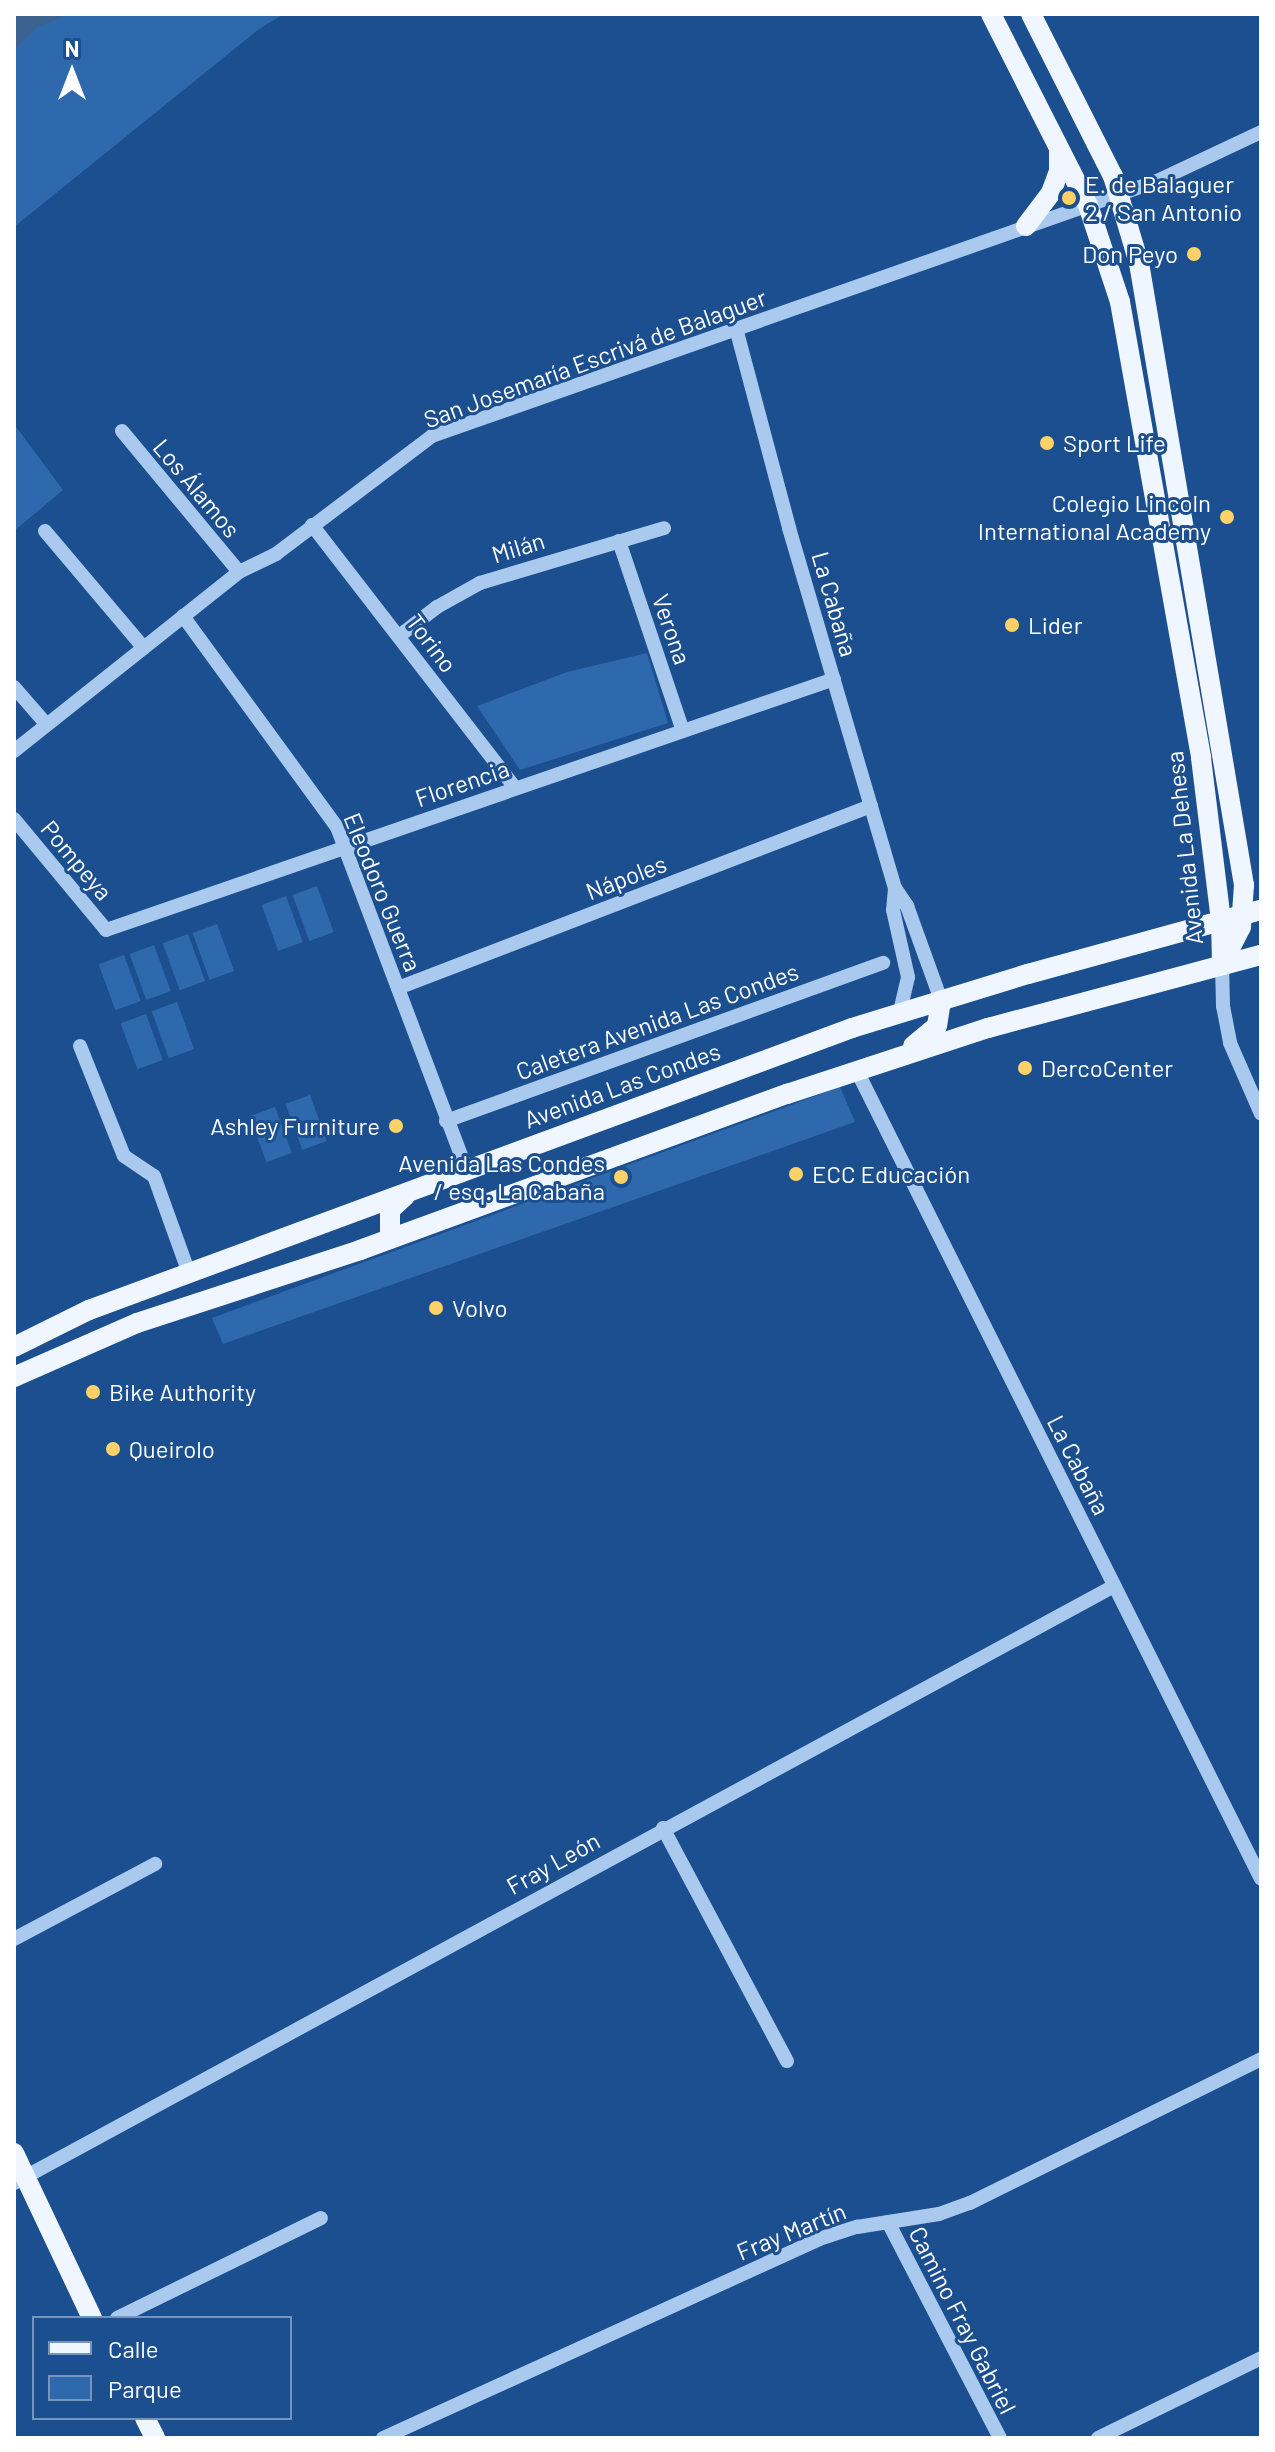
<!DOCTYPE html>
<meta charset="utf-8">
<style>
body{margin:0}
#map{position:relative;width:1275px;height:2452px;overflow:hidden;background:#1b4f8f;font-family:Barlow,sans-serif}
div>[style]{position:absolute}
.green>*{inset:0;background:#2e69ad;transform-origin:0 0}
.water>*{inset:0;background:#3c6290}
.minor>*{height:14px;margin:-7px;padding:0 7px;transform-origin:7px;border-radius:7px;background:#a9c9ee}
.major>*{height:20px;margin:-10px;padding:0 10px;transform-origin:10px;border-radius:10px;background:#f0f6ff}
.dots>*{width:22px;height:22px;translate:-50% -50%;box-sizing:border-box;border:4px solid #1b4f8f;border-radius:50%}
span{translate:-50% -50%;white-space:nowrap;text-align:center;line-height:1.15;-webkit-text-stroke:6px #1b4f8f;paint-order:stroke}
.poi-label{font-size:24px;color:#fff}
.left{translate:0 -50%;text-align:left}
.right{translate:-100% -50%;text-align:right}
.street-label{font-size:24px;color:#fff}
.frame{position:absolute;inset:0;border:16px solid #fff;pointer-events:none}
.legend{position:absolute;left:32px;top:2316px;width:260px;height:104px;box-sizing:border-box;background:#1b4f8f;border:2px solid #7695bc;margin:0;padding:10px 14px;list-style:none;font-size:24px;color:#fff}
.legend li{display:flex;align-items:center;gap:16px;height:40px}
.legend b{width:40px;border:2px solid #7695bc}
.north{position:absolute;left:32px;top:32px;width:80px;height:80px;-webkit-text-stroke:6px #1b4f8f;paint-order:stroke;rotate:0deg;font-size:22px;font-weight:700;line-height:32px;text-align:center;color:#fff}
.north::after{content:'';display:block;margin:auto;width:28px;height:36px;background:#fff;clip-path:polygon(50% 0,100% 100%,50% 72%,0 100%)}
</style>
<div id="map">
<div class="green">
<i style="clip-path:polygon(14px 14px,284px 14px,259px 29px,14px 227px)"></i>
<i style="clip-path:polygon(14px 424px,63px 490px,14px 531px)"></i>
<i style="clip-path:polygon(647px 653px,668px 723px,520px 770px,477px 706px,567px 672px)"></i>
<i style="left:317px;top:886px;width:49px;height:26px;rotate:70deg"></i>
<i style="left:286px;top:896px;width:49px;height:26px;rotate:70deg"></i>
<i style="left:217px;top:924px;width:50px;height:26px;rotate:70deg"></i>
<i style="left:188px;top:934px;width:50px;height:27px;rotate:70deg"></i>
<i style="left:154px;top:945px;width:49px;height:26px;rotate:70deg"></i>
<i style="left:124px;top:955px;width:49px;height:27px;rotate:70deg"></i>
<i style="left:177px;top:1002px;width:50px;height:27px;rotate:70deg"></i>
<i style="left:146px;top:1014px;width:49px;height:27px;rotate:70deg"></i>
<i style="clip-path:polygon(840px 1087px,855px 1122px,223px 1344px,212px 1318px)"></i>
<i style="left:310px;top:1095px;width:49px;height:26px;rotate:70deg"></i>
<i style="left:275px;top:1107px;width:49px;height:27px;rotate:70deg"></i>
</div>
<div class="water">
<i style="clip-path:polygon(14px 14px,69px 14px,36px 28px,14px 50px)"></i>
</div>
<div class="minor">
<i style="left:737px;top:332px;width:203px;rotate:75.1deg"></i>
<i style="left:789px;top:528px;width:375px;rotate:73.6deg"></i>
<i style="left:895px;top:888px;width:22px;rotate:56deg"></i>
<i style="left:907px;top:906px;width:100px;rotate:70.1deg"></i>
<i style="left:122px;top:431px;width:183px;rotate:50.3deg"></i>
<i style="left:312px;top:525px;width:332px;rotate:52.3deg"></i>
<i style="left:45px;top:531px;width:153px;rotate:49.8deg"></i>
<i style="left:619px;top:541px;width:200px;rotate:71.4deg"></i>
<i style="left:183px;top:616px;width:261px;rotate:53.9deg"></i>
<i style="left:337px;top:827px;width:368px;rotate:69.3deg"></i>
<i style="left:399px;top:636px;width:48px;rotate:-37.3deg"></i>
<i style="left:437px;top:607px;width:49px;rotate:-29.2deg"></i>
<i style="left:480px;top:583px;width:192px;rotate:-16.6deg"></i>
<i style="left:14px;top:687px;width:50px;rotate:49deg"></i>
<i style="left:14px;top:751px;width:288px;rotate:-38.5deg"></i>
<i style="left:239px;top:572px;width:41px;rotate:-25.9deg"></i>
<i style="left:276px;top:554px;width:196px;rotate:-37.1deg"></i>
<i style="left:432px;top:436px;width:769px;rotate:-19.38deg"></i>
<i style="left:1157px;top:181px;width:115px;rotate:-25.2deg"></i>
<i style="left:14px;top:819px;width:144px;rotate:50.3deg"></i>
<i style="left:106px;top:930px;width:770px;rotate:-19.02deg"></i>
<i style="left:895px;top:888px;width:22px;rotate:95deg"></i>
<i style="left:893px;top:910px;width:69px;rotate:77.4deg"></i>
<i style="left:908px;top:977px;width:37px;rotate:103deg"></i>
<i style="left:1222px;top:964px;width:42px;rotate:88.6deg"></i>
<i style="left:1223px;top:1006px;width:38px;rotate:79deg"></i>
<i style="left:1230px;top:1043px;width:77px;rotate:66.4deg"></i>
<i style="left:398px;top:988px;width:507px;rotate:-21.05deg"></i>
<i style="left:80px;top:1046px;width:118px;rotate:68.2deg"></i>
<i style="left:124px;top:1156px;width:36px;rotate:34deg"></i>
<i style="left:154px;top:1176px;width:103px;rotate:70.2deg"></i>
<i style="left:857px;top:1071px;width:903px;rotate:63.43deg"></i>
<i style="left:446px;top:1121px;width:465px;rotate:-19.9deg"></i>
<i style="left:663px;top:1828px;width:264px;rotate:62deg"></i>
<i style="left:14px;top:1939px;width:160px;rotate:-28deg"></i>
<i style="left:14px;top:2183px;width:1252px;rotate:-28.49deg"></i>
<i style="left:888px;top:2222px;width:243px;rotate:62.6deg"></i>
<i style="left:117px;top:2318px;width:227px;rotate:-26.1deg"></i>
<i style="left:383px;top:2438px;width:479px;rotate:-24.5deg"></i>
<i style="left:819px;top:2239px;width:40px;rotate:-18deg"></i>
<i style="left:857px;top:2227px;width:83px;rotate:-9deg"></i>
<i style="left:939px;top:2214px;width:33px;rotate:-20deg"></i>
<i style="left:970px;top:2203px;width:325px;rotate:-26.3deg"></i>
<i style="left:1098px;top:2438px;width:182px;rotate:-26.1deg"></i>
</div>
<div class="major">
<i style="left:991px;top:14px;width:214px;rotate:63.1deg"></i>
<i style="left:1088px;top:205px;width:102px;rotate:71.7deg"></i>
<i style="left:1120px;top:302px;width:463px;rotate:79.9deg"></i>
<i style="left:1201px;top:758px;width:163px;rotate:83deg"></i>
<i style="left:1221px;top:920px;width:44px;rotate:88.7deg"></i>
<i style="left:1031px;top:14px;width:182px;rotate:63.2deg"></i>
<i style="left:1113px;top:176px;width:91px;rotate:73.4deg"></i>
<i style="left:1139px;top:263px;width:631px;rotate:80.42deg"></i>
<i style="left:1244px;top:885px;width:42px;rotate:94.1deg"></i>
<i style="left:1241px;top:927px;width:42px;rotate:117.2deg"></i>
<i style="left:1026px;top:226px;width:41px;rotate:-52.9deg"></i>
<i style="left:1051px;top:193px;width:23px;rotate:-70deg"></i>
<i style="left:1059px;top:171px;width:20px;rotate:-90deg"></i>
<i style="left:913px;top:1046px;width:31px;rotate:-40deg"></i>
<i style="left:937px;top:1026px;width:26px;rotate:-81deg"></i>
<i style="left:390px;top:1239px;width:29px;rotate:-90deg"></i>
<i style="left:390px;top:1210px;width:21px;rotate:-43deg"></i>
<i style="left:14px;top:1347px;width:84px;rotate:-26.3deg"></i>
<i style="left:89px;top:1310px;width:813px;rotate:-20.28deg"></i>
<i style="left:852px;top:1028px;width:184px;rotate:-17.1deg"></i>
<i style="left:1028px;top:974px;width:242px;rotate:-15.4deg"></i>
<i style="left:14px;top:1377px;width:134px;rotate:-23.7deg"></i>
<i style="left:137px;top:1323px;width:235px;rotate:-18.1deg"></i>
<i style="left:360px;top:1250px;width:455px;rotate:-20.1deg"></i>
<i style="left:787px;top:1094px;width:212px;rotate:-18.2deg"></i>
<i style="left:988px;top:1028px;width:283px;rotate:-15deg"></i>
<i style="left:14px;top:2153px;width:183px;rotate:64.7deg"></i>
<i style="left:145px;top:2418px;width:22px;rotate:63deg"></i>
</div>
<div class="dots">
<i style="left:1069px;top:198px;background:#ffd166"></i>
<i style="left:1194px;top:254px;background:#ffd166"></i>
<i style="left:1047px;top:443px;background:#ffd166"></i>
<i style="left:1227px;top:517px;background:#ffd166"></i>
<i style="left:1012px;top:625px;background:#ffd166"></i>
<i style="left:1025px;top:1068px;background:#ffd166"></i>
<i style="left:396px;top:1126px;background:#ffd166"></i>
<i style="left:796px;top:1174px;background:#ffd166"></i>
<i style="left:621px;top:1177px;background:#ffd166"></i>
<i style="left:436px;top:1308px;background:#ffd166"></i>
<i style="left:93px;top:1392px;background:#ffd166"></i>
<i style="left:113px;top:1449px;background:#ffd166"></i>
</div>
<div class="poi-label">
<span class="left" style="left:1085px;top:198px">E. de Balaguer<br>2 / San Antonio</span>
<span class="right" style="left:1178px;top:254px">Don Peyo</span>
<span class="left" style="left:1063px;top:443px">Sport Life</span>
<span class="right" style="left:1211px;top:517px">Colegio Lincoln<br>International Academy</span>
<span class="left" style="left:1028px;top:625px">Lider</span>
<span class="left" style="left:1041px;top:1068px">DercoCenter</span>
<span class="right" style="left:380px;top:1126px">Ashley Furniture</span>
<span class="right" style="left:605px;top:1177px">Avenida Las Condes<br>/ esq. La Cabaña</span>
<span class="left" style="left:812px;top:1174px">ECC Educación</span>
<span class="left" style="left:452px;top:1308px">Volvo</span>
<span class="left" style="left:109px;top:1392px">Bike Authority</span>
<span class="left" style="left:129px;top:1449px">Queirolo</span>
</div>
<div class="street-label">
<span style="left:595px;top:358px;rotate:-20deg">San Josemaría Escrivá de Balaguer</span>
<span style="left:197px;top:488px;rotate:50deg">Los Álamos</span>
<span style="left:518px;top:547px;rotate:-17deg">Milán</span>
<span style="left:835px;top:604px;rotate:74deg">La Cabaña</span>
<span style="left:672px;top:629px;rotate:71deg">Verona</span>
<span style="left:432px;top:643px;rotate:53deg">Torino</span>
<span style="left:462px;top:783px;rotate:-19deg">Florencia</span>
<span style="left:1184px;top:848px;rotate:-96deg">Avenida La Dehesa</span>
<span style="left:77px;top:860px;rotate:50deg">Pompeya</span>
<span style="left:626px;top:877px;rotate:-21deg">Nápoles</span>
<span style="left:383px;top:892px;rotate:68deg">Eleodoro Guerra</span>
<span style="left:657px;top:1021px;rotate:-20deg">Caletera Avenida Las Condes</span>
<span style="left:622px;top:1085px;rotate:-20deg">Avenida Las Condes</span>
<span style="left:1079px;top:1465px;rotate:63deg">La Cabaña</span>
<span style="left:553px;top:1863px;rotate:-29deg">Fray León</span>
<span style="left:791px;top:2231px;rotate:-22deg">Fray Martín</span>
<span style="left:963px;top:2320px;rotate:63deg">Camino Fray Gabriel</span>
</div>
<div class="frame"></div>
<ul class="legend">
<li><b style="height:10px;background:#f0f6ff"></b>Calle</li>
<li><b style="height:22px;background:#2e69ad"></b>Parque</li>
</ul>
<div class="north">N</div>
</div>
